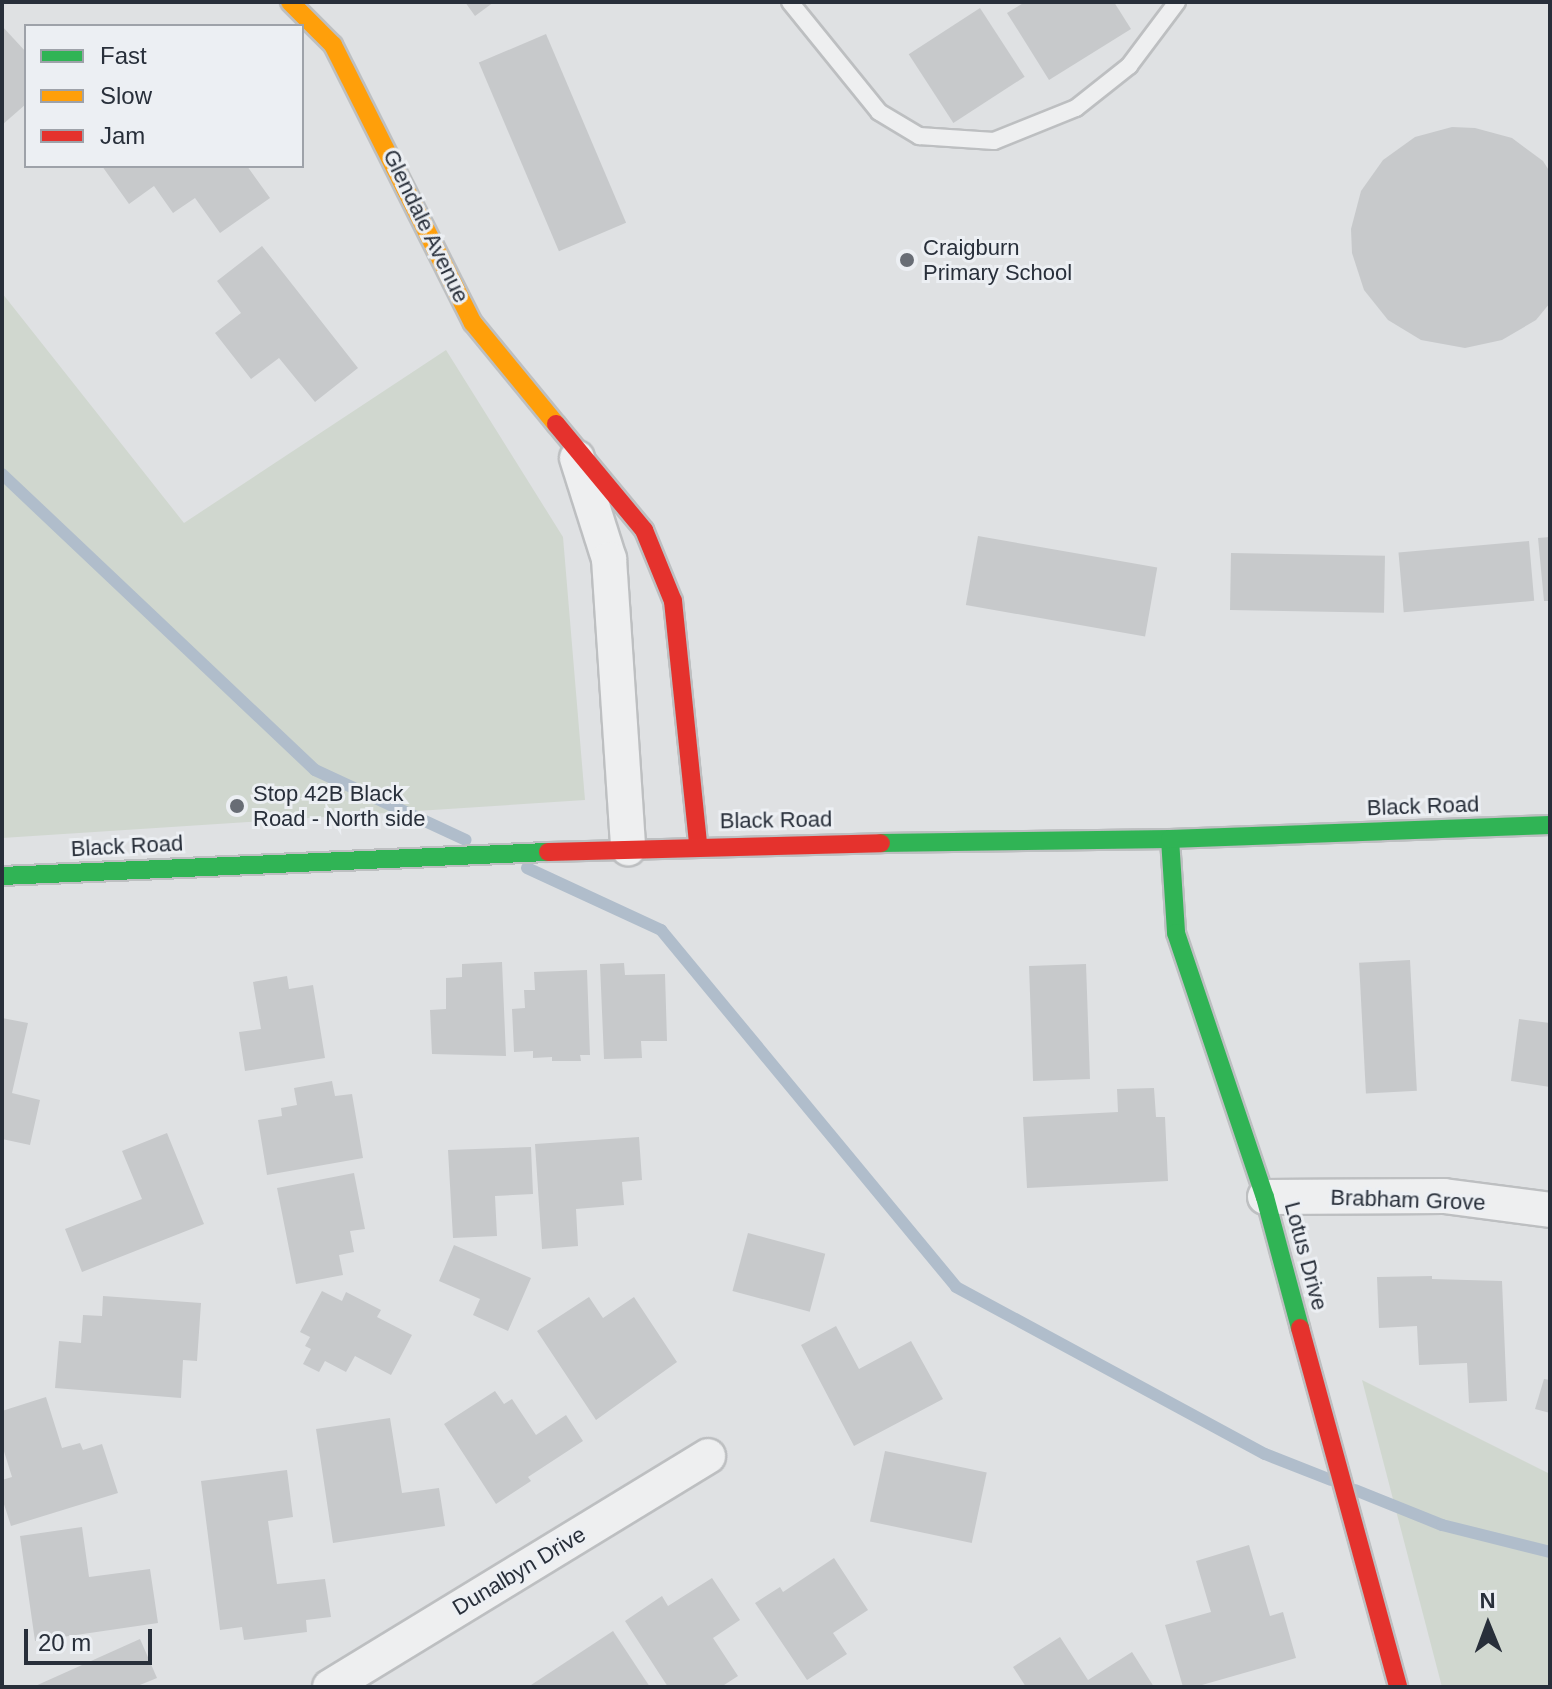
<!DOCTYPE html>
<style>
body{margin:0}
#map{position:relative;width:1552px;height:1689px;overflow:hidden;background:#dfe1e3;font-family:Arial,sans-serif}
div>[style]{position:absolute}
.green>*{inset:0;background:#d0d7cf}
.stream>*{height:12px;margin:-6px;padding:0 6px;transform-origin:6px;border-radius:6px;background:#b0bdcb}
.building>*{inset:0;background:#c7c9cb;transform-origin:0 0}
.roads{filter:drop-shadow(2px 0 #bdbfc1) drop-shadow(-2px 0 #bdbfc1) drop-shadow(0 2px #bdbfc1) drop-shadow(0 -2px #bdbfc1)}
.lane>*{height:16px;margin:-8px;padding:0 8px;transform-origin:8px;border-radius:8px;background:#eeeff0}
.street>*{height:34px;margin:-17px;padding:0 17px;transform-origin:17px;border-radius:17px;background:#eeeff0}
.fast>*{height:18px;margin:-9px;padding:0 9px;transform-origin:9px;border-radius:9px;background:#30b455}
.slow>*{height:18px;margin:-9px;padding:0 9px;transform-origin:9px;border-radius:9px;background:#ff9f0a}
.jam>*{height:18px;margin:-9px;padding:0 9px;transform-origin:9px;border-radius:9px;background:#e5322d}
.dots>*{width:22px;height:22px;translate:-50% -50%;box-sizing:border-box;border:4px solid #eceff3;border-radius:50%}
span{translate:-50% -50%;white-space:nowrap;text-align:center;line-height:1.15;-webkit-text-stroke:6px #eceff3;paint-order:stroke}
.street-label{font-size:22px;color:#282f3a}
.poi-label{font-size:22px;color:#282f3a}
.left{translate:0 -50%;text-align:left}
.frame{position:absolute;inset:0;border:4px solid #282f3a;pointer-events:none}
.legend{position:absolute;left:24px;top:24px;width:280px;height:144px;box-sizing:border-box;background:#eceff3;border:2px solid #9ea2a9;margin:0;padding:10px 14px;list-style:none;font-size:24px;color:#282f3a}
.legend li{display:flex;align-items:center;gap:16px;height:40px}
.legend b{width:40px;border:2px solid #9ea2a9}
.north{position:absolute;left:1448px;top:1585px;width:80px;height:80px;-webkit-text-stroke:6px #eceff3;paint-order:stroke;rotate:359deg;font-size:22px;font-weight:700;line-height:32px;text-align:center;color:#282f3a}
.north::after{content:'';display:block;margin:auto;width:28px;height:36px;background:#282f3a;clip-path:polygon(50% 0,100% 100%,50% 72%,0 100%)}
.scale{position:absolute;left:24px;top:1629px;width:128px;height:36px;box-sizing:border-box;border:4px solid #282f3a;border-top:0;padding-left:10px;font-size:24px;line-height:28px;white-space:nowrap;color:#282f3a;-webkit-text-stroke:6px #eceff3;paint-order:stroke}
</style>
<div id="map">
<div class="green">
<i style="clip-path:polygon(2px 293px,184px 523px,446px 350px,563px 537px,585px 800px,2px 838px)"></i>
<i style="clip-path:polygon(1362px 1380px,1550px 1474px,1550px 1687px,1442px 1687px)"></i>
</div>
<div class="stream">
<i style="left:2px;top:474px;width:431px;rotate:43.4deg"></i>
<i style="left:315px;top:770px;width:166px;rotate:24.9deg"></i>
<i style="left:527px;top:868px;width:148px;rotate:24.8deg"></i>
<i style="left:661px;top:930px;width:463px;rotate:50.4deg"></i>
<i style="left:956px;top:1287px;width:351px;rotate:28.4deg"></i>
<i style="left:1265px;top:1454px;width:71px;rotate:21.5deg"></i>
<i style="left:1355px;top:1490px;width:94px;rotate:21.9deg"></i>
<i style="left:1442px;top:1525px;width:111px;rotate:14deg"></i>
</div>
<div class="building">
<i style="clip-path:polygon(465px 2px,494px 2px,475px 16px)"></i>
<i style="clip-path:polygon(1025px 2px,1114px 2px,1131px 29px,1049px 80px,1007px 13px)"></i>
<i style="left:980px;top:8px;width:82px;height:85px;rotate:57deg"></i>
<i style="clip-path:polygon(2px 26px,26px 52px,26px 104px,2px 125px)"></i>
<i style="left:546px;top:34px;width:205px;height:73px;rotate:67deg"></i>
<i style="clip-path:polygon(1452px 127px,1475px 128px,1512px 138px,1543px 161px,1550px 172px,1550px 303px,1536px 320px,1502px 340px,1465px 348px,1421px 340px,1388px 320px,1364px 290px,1352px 253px,1351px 229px,1361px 191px,1383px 160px,1415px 137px)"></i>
<i style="clip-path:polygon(102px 166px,247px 166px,270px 198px,220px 233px,195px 198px,173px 213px,154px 186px,129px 204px)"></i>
<i style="clip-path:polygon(262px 246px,358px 368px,315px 402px,279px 358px,251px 379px,215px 333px,241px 313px,217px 281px)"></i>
<i style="left:978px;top:536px;width:182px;height:70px;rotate:10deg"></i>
<i style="clip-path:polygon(1550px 537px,1550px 601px,1544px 601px,1538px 538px)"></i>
<i style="left:1529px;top:541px;width:60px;height:131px;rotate:85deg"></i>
<i style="left:1231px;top:553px;width:154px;height:57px;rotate:1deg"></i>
<i style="left:1410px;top:960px;width:131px;height:51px;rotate:87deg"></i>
<i style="clip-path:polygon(502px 962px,506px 1056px,432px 1054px,430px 1010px,446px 1009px,446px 978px,462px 977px,462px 964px)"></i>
<i style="clip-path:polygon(624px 963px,625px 975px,665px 974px,667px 1041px,641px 1041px,642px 1058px,604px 1059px,600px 964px)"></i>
<i style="left:1086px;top:964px;width:115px;height:57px;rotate:88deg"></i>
<i style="clip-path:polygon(587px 970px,590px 1055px,580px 1055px,581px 1061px,552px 1061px,552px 1057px,533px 1058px,533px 1051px,514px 1052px,512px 1009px,525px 1008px,524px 990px,535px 990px,534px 972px)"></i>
<i style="clip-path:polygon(287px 976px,289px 989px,313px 985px,325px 1058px,245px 1071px,239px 1032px,261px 1029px,253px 982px)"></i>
<i style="clip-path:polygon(2px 1018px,28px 1023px,12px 1093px,40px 1100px,30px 1145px,2px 1139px)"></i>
<i style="clip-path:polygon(1519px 1019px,1550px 1023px,1550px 1087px,1511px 1081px)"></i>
<i style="clip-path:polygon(332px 1081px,335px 1096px,352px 1094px,363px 1158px,267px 1175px,258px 1120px,282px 1116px,281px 1108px,297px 1105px,294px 1088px)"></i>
<i style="clip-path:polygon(1154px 1088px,1156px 1117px,1165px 1117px,1168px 1181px,1027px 1188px,1023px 1117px,1118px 1112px,1117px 1089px)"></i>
<i style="clip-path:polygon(167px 1133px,204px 1224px,82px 1272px,65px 1229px,142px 1199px,122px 1151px)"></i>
<i style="clip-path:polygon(639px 1137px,642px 1180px,622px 1182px,624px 1205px,576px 1209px,578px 1246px,542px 1249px,535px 1144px)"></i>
<i style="clip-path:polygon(531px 1147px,533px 1194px,495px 1196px,497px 1236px,453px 1238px,448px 1150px)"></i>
<i style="clip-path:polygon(354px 1173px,365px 1229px,350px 1231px,354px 1252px,339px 1255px,343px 1275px,296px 1284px,277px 1188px)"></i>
<i style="left:748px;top:1233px;width:80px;height:60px;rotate:15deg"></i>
<i style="clip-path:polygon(454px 1245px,531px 1278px,508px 1331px,473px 1315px,480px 1299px,439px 1281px)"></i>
<i style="clip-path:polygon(1432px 1276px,1432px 1279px,1502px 1281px,1507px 1401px,1469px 1403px,1467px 1363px,1419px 1365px,1417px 1326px,1379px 1328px,1377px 1277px)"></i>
<i style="clip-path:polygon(322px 1291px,342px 1301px,346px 1292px,381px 1310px,377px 1317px,412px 1335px,391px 1375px,355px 1356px,346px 1372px,325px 1361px,319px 1372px,303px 1364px,311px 1349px,305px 1346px,310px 1337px,300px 1332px)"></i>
<i style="clip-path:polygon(103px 1296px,201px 1303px,197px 1361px,183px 1360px,181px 1398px,55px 1388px,59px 1341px,81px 1343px,83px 1315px,102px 1316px)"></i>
<i style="clip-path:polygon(589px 1297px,603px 1318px,634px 1297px,677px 1362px,596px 1420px,537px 1331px)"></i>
<i style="clip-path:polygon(836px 1326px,859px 1369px,911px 1341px,943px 1399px,854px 1446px,801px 1345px)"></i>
<i style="clip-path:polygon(1544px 1379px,1550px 1380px,1550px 1413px,1535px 1409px)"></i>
<i style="clip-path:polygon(495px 1391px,504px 1404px,512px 1399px,536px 1435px,566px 1415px,583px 1441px,528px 1477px,531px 1481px,496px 1504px,444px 1424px)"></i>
<i style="clip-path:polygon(46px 1397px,62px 1448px,80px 1443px,83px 1450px,102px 1444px,118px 1493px,11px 1526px,2px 1498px,2px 1480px,12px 1477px,2px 1445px,2px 1411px)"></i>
<i style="clip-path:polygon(390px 1418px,402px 1493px,439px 1488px,445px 1526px,333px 1543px,316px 1429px)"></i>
<i style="left:885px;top:1451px;width:104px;height:72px;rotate:12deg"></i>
<i style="clip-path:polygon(287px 1470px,293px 1517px,268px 1521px,277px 1584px,325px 1579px,331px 1617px,306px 1620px,307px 1632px,244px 1640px,242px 1627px,220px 1630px,201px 1481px)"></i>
<i style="clip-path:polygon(82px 1527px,89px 1577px,150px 1569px,158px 1623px,35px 1641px,20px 1536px)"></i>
<i style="clip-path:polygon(1249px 1545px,1270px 1616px,1283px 1612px,1296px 1658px,1195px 1687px,1183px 1687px,1165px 1625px,1211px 1612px,1196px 1561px)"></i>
<i style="clip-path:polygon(834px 1558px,868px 1610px,833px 1633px,847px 1654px,807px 1680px,755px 1603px,780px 1587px,783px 1592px)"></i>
<i style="clip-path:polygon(712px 1578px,740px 1620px,713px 1638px,738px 1676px,721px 1687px,668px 1687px,625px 1621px,662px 1596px,668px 1606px)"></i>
<i style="clip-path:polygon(613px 1631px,650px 1687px,528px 1687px)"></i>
<i style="clip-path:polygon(1060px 1637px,1088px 1680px,1132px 1652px,1154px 1687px,1026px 1687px,1013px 1667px)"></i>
<i style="clip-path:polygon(140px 1639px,157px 1678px,135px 1687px,33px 1687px)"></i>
</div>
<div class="roads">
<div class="lane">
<i style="left:790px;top:2px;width:141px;rotate:51deg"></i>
<i style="left:879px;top:112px;width:47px;rotate:31deg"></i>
<i style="left:919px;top:136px;width:75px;rotate:3.8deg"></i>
<i style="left:994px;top:141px;width:88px;rotate:-21.9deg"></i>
<i style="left:1076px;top:108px;width:68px;rotate:-38.4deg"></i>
<i style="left:1129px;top:66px;width:80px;rotate:-53.1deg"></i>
</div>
<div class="street">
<i style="left:577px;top:458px;width:106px;rotate:72.4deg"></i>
<i style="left:609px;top:559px;width:290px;rotate:86.2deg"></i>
<i style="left:1265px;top:1197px;width:179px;rotate:-0.3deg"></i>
<i style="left:1444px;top:1196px;width:107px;rotate:7.5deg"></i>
<i style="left:330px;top:1687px;width:443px;rotate:-31.4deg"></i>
</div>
<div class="fast">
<i style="left:1170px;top:839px;width:94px;rotate:86.3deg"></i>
<i style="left:1176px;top:933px;width:279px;rotate:71.4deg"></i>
<i style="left:1265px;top:1197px;width:136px;rotate:75deg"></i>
<i style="left:881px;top:843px;width:289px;rotate:-0.8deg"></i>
<i style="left:1170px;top:839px;width:380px;rotate:-2.1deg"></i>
<i style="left:2px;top:876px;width:547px;rotate:-2.52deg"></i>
</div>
<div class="slow">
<i style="left:290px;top:2px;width:61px;rotate:45deg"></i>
<i style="left:333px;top:45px;width:311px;rotate:63.3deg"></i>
<i style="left:473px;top:323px;width:131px;rotate:50.6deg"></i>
</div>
<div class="jam">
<i style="left:556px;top:424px;width:138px;rotate:50.3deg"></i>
<i style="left:644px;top:530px;width:77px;rotate:67.8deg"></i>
<i style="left:673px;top:601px;width:245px;rotate:84.1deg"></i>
<i style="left:548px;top:852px;width:333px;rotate:-1.5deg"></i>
<i style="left:1300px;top:1328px;width:372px;rotate:74.7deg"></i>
</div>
</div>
<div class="dots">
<i style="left:907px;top:260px;background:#686d75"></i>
<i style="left:237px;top:806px;background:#686d75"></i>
</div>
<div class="street-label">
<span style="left:426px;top:226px;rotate:64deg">Glendale Avenue</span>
<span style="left:1423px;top:806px;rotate:-2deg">Black Road</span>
<span style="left:776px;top:820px;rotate:-1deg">Black Road</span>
<span style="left:127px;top:846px;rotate:-3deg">Black Road</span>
<span style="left:1408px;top:1200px;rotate:2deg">Brabham Grove</span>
<span style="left:1306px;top:1256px;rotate:75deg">Lotus Drive</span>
<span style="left:519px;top:1571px;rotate:-31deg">Dunalbyn Drive</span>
</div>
<div class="poi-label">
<span class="left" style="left:923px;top:260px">Craigburn<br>Primary School</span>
<span class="left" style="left:253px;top:806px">Stop 42B Black<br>Road - North side</span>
</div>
<div class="frame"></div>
<ul class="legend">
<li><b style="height:10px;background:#30b455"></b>Fast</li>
<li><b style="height:10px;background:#ff9f0a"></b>Slow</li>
<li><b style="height:10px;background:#e5322d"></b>Jam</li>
</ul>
<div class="north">N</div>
<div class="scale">20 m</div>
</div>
